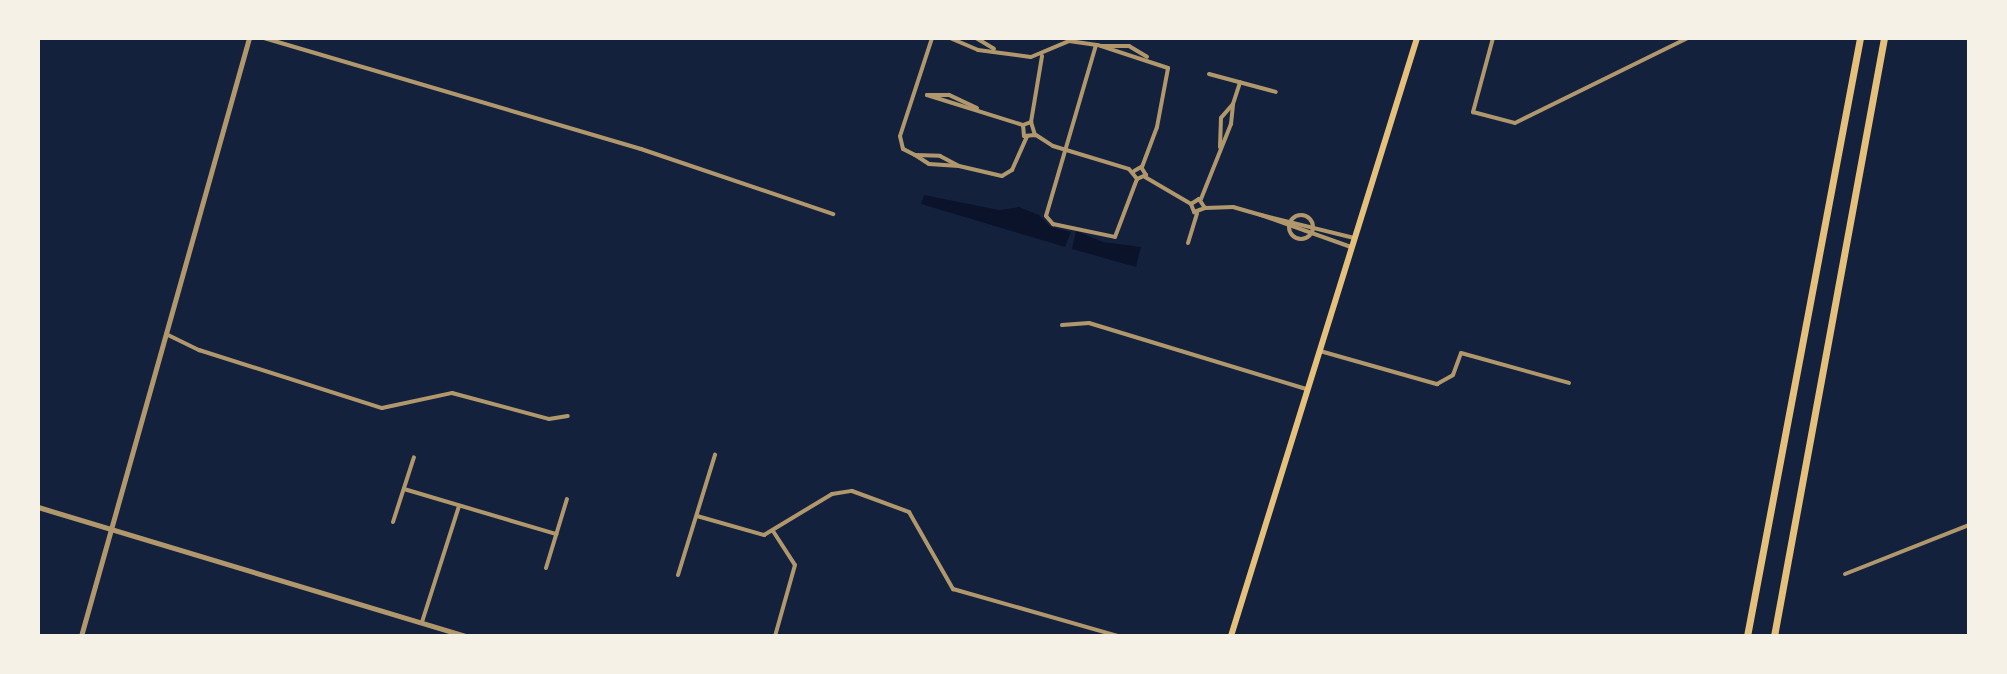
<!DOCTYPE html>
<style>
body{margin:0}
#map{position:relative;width:2007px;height:674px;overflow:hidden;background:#14213d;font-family:"Noto Serif",serif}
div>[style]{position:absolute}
.water>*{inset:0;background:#0b132b}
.minor>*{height:4px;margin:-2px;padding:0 2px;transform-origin:2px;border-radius:2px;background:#b1986c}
.minor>.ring{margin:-2px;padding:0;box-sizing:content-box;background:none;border:4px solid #b1986c;border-radius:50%}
.tertiary>*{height:5px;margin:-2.5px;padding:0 2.5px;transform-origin:2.5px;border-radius:2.5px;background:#b1986c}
.secondary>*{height:6px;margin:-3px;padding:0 3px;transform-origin:3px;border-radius:3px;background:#e5c07b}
.motorway>*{height:7px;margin:-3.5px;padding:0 3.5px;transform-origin:3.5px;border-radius:3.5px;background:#e5c07b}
span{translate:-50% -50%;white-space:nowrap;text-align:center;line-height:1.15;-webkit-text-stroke:6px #f6f1e7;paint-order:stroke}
.frame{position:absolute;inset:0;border:40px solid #f6f1e7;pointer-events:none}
</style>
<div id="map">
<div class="water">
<i style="clip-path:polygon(924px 195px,999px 210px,1019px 207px,1039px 215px,1051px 227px,1071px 232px,1065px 247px,921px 204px)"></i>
<i style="clip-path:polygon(1076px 231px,1103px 242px,1141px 247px,1136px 267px,1072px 249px)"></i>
</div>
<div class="minor">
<i style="left:264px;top:38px;width:393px;rotate:16.4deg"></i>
<i style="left:641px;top:149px;width:203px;rotate:18.7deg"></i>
<i style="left:950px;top:38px;width:30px;rotate:23deg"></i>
<i style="left:978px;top:50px;width:53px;rotate:7.5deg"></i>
<i style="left:1031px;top:57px;width:41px;rotate:-22.8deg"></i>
<i style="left:1069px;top:41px;width:30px;rotate:8deg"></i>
<i style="left:976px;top:38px;width:21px;rotate:31deg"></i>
<i style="left:1493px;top:38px;width:77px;rotate:105.1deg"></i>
<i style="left:1473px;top:112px;width:43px;rotate:14.7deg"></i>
<i style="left:1515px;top:123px;width:193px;rotate:-26.2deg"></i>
<i style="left:1096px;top:45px;width:178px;rotate:106.3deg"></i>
<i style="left:1046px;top:216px;width:11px;rotate:49deg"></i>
<i style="left:1053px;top:224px;width:63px;rotate:11.8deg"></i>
<i style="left:1115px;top:237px;width:62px;rotate:-69.2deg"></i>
<i style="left:1209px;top:74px;width:69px;rotate:15deg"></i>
<i style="left:1233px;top:104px;width:23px;rotate:-72deg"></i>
<i style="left:977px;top:108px;width:31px;rotate:-155deg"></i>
<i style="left:949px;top:95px;width:22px;rotate:180deg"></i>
<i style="left:927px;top:95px;width:101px;rotate:17.4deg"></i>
<i style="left:1023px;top:125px;width:9px;rotate:-21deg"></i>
<i style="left:1031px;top:122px;width:14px;rotate:73deg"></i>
<i style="left:1035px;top:135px;width:11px;rotate:175deg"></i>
<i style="left:1024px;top:136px;width:11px;rotate:-95deg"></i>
<i style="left:1031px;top:122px;width:67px;rotate:-80.5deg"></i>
<i style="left:1036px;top:135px;width:20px;rotate:33deg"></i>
<i style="left:1053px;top:146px;width:79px;rotate:16.8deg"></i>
<i style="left:1129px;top:169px;width:13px;rotate:51deg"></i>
<i style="left:1137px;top:179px;width:10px;rotate:-24deg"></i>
<i style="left:1146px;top:175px;width:9px;rotate:-122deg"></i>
<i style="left:1141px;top:167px;width:8px;rotate:150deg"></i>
<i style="left:915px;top:155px;width:13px;rotate:-153deg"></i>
<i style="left:903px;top:149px;width:13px;rotate:-103deg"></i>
<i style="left:900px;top:136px;width:103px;rotate:-71.9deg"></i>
<i style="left:959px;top:166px;width:30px;rotate:-176deg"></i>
<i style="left:929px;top:164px;width:17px;rotate:-147deg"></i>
<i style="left:915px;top:155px;width:25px;rotate:2deg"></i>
<i style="left:940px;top:156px;width:21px;rotate:28deg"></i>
<i style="left:959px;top:166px;width:44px;rotate:13.1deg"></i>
<i style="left:1002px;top:176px;width:12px;rotate:-31deg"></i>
<i style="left:1012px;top:170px;width:36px;rotate:-66deg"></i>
<i style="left:1142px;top:167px;width:43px;rotate:-69.4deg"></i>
<i style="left:1157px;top:127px;width:60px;rotate:-79.4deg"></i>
<i style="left:1168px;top:68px;width:71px;rotate:-161.8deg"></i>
<i style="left:1101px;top:46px;width:28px"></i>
<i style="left:1129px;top:46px;width:21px;rotate:31deg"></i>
<i style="left:1145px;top:177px;width:53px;rotate:30.4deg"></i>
<i style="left:1191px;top:204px;width:9px;rotate:69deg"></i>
<i style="left:1194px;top:212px;width:12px;rotate:-20deg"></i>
<i style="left:1205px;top:208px;width:11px;rotate:-124deg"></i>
<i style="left:1199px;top:199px;width:9px;rotate:148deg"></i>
<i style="left:1201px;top:199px;width:81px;rotate:-68.2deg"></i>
<i style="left:1231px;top:124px;width:20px;rotate:-84deg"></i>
<i style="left:1233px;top:104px;width:18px;rotate:131deg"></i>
<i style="left:1221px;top:118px;width:29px;rotate:92deg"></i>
<i style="left:1205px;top:208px;width:28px;rotate:-2deg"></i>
<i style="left:1233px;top:207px;width:29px;rotate:16deg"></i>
<i class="ring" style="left:1289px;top:215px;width:20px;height:20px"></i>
<i style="left:1188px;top:243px;width:31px;rotate:-73deg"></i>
<i style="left:1351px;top:247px;width:96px;rotate:-160.4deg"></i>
<i style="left:1261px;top:215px;width:96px;rotate:13.9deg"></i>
<i style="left:1062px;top:325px;width:27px;rotate:-4deg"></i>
<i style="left:1089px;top:323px;width:227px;rotate:16.9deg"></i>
<i style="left:166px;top:334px;width:37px;rotate:26deg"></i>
<i style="left:199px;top:350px;width:192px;rotate:17.6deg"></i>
<i style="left:382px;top:408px;width:72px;rotate:-12.1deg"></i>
<i style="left:452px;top:393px;width:100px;rotate:15deg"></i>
<i style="left:549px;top:419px;width:19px;rotate:-9deg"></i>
<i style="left:1320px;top:351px;width:122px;rotate:15.8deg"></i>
<i style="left:1437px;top:384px;width:18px;rotate:-29deg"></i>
<i style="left:1453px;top:375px;width:23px;rotate:-70deg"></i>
<i style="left:1461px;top:353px;width:112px;rotate:15.5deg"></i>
<i style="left:404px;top:489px;width:159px;rotate:16.5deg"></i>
<i style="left:697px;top:516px;width:70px;rotate:15.8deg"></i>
<i style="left:764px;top:535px;width:79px;rotate:-31.1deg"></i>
<i style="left:832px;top:494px;width:20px;rotate:-9deg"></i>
<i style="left:852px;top:491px;width:61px;rotate:20.2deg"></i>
<i style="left:909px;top:512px;width:89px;rotate:60.3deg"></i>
<i style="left:953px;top:589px;width:172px;rotate:15.9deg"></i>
<i style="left:393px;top:522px;width:68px;rotate:-72.1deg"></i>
<i style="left:773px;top:531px;width:40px;rotate:57.1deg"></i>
<i style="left:795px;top:565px;width:74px;rotate:105.7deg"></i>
<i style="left:546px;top:568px;width:72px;rotate:-73.1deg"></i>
<i style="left:1845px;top:574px;width:133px;rotate:-21.6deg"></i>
<i style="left:678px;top:575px;width:126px;rotate:-72.9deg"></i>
<i style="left:422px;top:622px;width:122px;rotate:-72.3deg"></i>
</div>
<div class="tertiary">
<i style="left:38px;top:507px;width:447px;rotate:16.8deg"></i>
<i style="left:81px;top:636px;width:621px;rotate:-74.31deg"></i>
</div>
<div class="secondary">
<i style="left:1231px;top:636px;width:626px;rotate:-72.72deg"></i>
</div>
<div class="motorway">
<i style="left:1747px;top:636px;width:609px;rotate:-79.3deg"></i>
<i style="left:1774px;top:636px;width:608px;rotate:-79.58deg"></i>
</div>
<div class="frame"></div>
</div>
